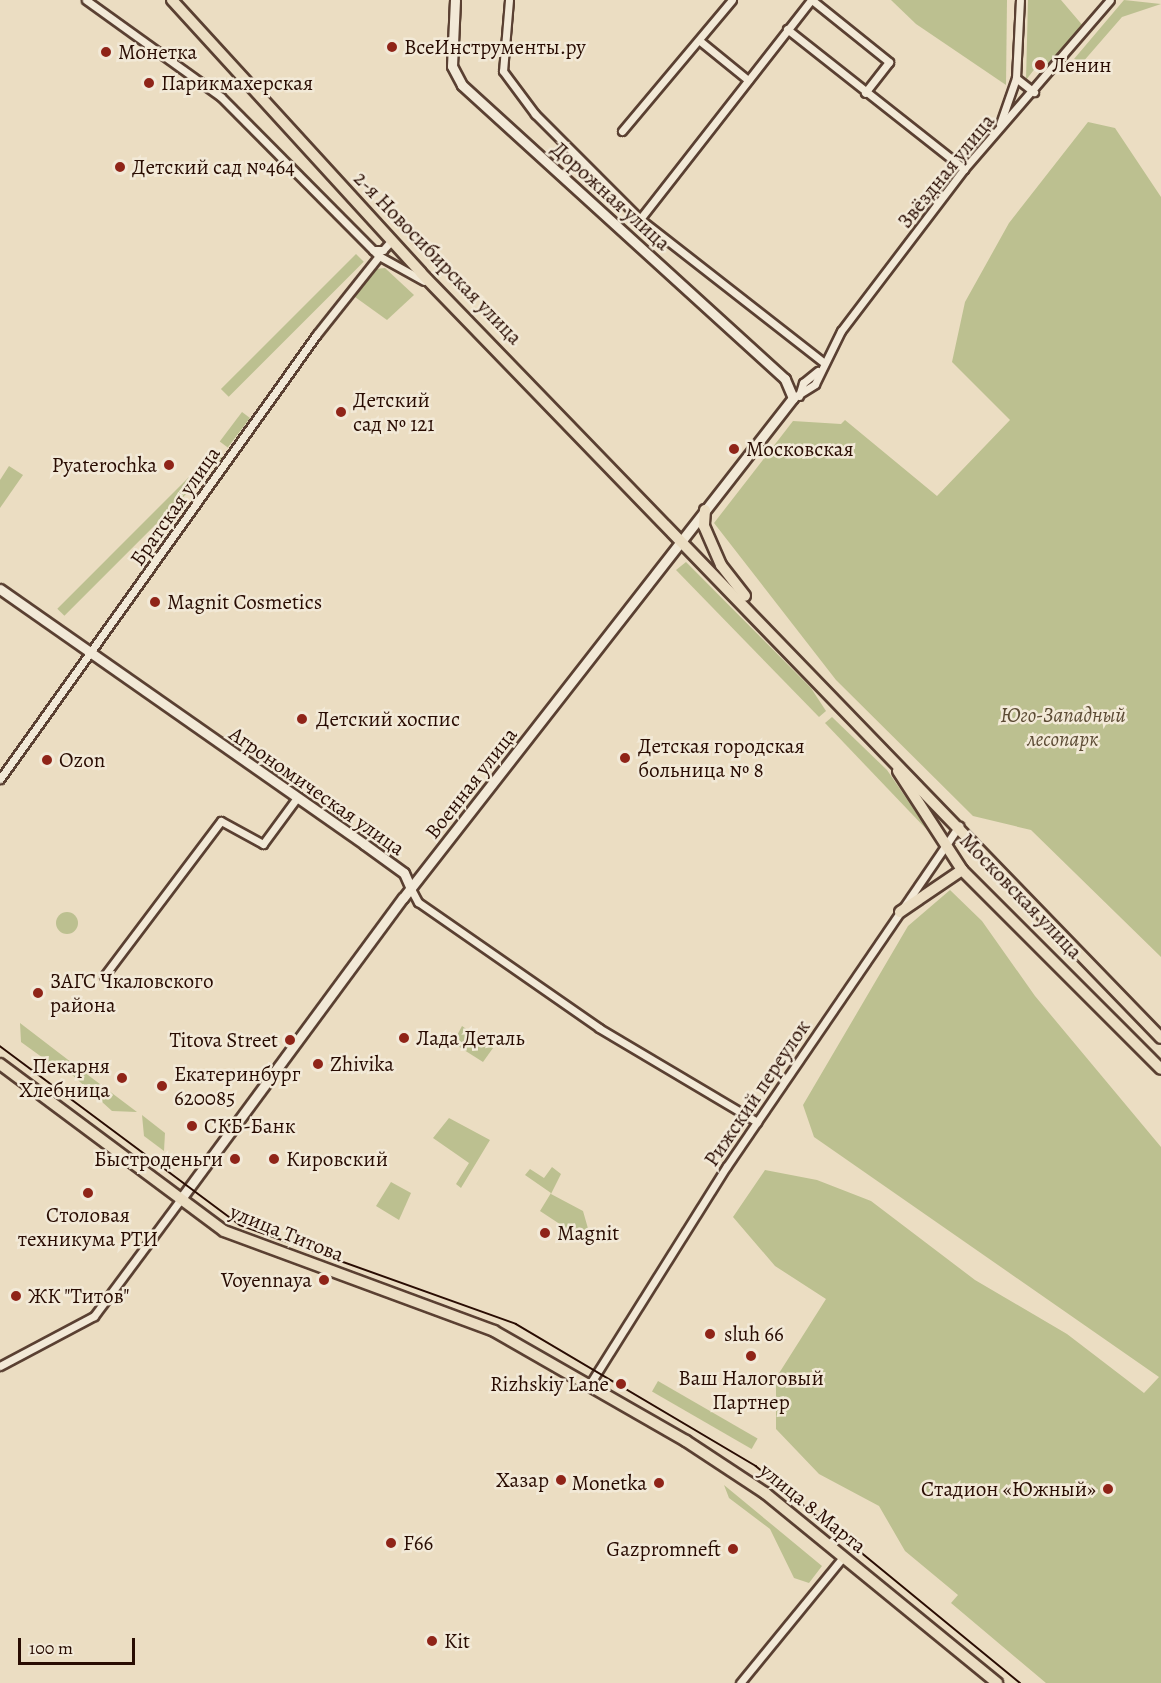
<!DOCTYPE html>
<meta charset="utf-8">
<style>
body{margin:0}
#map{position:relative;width:1161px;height:1683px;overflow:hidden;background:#ebddc2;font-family:Alegreya,serif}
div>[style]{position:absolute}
.green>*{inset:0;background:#bcc090;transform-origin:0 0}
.round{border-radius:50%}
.roads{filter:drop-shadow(2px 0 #5a4032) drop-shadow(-2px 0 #5a4032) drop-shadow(0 2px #5a4032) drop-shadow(0 -2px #5a4032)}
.street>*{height:7px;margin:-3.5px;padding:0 3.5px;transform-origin:3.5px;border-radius:3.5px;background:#f2e9d7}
.secondary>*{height:9px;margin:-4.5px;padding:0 4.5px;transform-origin:4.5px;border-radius:4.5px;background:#f2e9d7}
.primary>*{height:10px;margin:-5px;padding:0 5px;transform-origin:5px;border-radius:5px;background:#ebddc2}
.tram>*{height:1.5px;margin:-0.75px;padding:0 0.75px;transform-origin:0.75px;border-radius:0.75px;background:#290c02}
.dots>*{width:16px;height:16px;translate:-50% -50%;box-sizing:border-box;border:3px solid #f2e9d7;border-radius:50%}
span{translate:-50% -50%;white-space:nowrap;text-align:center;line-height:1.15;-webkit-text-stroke:5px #f2e9d7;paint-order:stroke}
.poi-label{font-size:21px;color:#290c02}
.left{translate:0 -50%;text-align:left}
.right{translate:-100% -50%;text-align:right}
.street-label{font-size:21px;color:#290c02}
.park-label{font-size:21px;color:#5c4b34;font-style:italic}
.scale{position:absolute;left:18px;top:1638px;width:117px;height:27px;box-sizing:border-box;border:3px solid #290c02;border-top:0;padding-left:8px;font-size:18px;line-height:21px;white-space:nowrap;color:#290c02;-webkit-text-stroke:4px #f2e9d7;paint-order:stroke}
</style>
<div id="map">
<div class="green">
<i style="clip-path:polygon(891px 0,1007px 0,1006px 85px,916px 24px)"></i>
<i style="clip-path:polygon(1028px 0,1061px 0,1084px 27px,1033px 84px,1044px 64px,1040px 62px,1026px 80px)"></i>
<i style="clip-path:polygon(1124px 0,1161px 4px,1122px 17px,1082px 63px,1074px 59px)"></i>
<i style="clip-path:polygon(1088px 122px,1115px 128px,1161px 197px,1161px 957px,1031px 830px,973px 816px,836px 680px,714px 523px,793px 421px,841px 424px,845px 420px,937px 496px,1010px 420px,952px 362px,965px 302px,1009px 223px)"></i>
<i style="left:356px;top:254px;width:11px;height:191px;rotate:45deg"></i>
<i style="clip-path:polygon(385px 268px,414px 295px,387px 320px,355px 297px,376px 269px)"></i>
<i style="left:242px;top:412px;width:10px;height:37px;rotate:37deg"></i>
<i style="left:215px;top:451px;width:10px;height:223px;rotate:45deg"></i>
<i style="clip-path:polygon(9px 466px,23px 475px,0 508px,0 480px)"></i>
<i style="clip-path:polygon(686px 562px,811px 688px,826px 711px,819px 717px,676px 570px)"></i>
<i style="clip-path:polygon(832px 717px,887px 770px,930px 833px,825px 723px)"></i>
<i style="clip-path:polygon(950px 890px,982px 921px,1035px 996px,1161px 1147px,1161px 1683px,1046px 1683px,951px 1603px,958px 1595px,905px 1551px,879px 1506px,819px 1474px,776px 1429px,776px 1378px,826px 1299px,775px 1266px,733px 1217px,765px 1170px,817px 1180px,871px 1201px,975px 1280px,1067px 1334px,1144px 1393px,1159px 1377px,814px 1137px,803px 1105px,908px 926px)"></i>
<i class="round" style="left:56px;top:912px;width:22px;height:22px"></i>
<i style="clip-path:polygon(20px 1023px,80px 1069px,137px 1112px,112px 1111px,58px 1062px,50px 1063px,21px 1042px)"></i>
<i style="clip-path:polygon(462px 1026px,493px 1048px,483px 1062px,453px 1043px)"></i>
<i style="clip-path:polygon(142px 1115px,165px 1133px,164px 1151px,144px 1136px)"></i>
<i style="clip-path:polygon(449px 1118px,490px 1140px,461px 1188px,456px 1184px,469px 1163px,433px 1138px)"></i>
<i style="clip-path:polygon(552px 1167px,561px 1174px,551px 1194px,583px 1211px,593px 1246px,540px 1211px,551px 1193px,525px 1175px,530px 1169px,544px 1178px)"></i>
<i style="clip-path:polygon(391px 1182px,411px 1193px,399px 1220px,376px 1206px)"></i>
<i style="left:658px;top:1381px;width:115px;height:12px;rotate:30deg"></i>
<i style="clip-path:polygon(724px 1485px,822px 1566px,809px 1583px,794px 1578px,770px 1529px,729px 1498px)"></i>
</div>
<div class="roads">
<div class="street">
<i style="left:86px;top:0;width:166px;rotate:35.7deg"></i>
<i style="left:221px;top:97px;width:224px;rotate:45.2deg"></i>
<i style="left:379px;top:256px;width:51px;rotate:29.1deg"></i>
<i style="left:509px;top:0;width:71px;rotate:94.8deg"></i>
<i style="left:503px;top:71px;width:54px;rotate:53.3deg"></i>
<i style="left:535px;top:114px;width:148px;rotate:45deg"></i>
<i style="left:640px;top:219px;width:231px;rotate:38deg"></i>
<i style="left:812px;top:0;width:99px;rotate:38.8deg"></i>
<i style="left:889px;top:62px;width:39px;rotate:128deg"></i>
<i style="left:787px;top:29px;width:226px;rotate:38.3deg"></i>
<i style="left:700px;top:41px;width:62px;rotate:39.1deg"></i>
<i style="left:1016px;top:78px;width:23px;rotate:38deg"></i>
<i style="left:1000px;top:124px;width:49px;rotate:-70.8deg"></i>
<i style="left:1016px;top:78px;width:78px;rotate:-87.1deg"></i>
<i style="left:622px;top:131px;width:171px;rotate:-50deg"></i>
<i style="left:640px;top:219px;width:278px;rotate:-52deg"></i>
<i style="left:373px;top:250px;width:10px"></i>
<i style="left:383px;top:250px;width:12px;rotate:-48deg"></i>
<i style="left:799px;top:396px;width:14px;rotate:-73deg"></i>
<i style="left:803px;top:383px;width:19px;rotate:-39deg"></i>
<i style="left:793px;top:398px;width:26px;rotate:-32deg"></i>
<i style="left:815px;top:384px;width:59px;rotate:-63.9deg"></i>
<i style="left:841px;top:331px;width:203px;rotate:-52.8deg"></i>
<i style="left:964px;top:169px;width:223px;rotate:-49.2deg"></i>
<i style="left:0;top:779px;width:546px;rotate:-54.54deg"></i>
<i style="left:317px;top:334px;width:100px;rotate:-51.5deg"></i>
<i style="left:411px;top:889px;width:15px;rotate:62deg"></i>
<i style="left:418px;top:902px;width:221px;rotate:34.8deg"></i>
<i style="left:599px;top:1028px;width:184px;rotate:30.7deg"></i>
<i style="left:104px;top:976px;width:194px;rotate:-53deg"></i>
<i style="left:221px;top:821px;width:48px;rotate:28.7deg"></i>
<i style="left:263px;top:844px;width:56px;rotate:-53.7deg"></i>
<i style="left:0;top:1366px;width:106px;rotate:-28deg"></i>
<i style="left:94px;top:1316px;width:144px;rotate:-53.4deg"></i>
<i style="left:590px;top:1384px;width:257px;rotate:-57.9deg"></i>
<i style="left:727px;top:1166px;width:412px;rotate:-55.7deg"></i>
<i style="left:740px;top:1683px;width:163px;rotate:-50.7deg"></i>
</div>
<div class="secondary">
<i style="left:0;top:589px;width:444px;rotate:35deg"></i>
<i style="left:364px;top:844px;width:49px;rotate:35.9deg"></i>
<i style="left:404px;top:873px;width:17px;rotate:66deg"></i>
<i style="left:180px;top:1200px;width:375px;rotate:-53.6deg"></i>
<i style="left:403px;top:898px;width:634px;rotate:-52.05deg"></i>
<i style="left:793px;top:398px;width:21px;rotate:-113deg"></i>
<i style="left:785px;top:379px;width:437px;rotate:-137.7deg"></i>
<i style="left:462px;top:85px;width:21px;rotate:-118deg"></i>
<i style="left:452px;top:66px;width:66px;rotate:-87.4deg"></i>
</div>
<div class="primary">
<i style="left:172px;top:0;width:369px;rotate:47.6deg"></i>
<i style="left:421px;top:273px;width:1064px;rotate:45.95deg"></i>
<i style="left:705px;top:510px;width:16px;rotate:94deg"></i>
<i style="left:704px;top:526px;width:43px;rotate:66.4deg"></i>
<i style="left:721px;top:565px;width:39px;rotate:52deg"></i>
<i style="left:898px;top:771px;width:118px;rotate:57.1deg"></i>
<i style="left:962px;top:870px;width:281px;rotate:45deg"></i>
<i style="left:900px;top:912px;width:75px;rotate:-34.1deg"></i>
<i style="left:0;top:1064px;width:279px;rotate:36.7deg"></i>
<i style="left:224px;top:1231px;width:288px;rotate:20.3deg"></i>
<i style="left:494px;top:1331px;width:221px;rotate:29.8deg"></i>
<i style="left:686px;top:1441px;width:95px;rotate:33.4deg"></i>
<i style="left:765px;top:1493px;width:300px;rotate:39.3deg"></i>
</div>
</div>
<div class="tram">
<i style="left:0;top:1046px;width:299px;rotate:36.7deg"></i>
<i style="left:240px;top:1225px;width:293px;rotate:19.7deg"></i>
<i style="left:516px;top:1324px;width:279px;rotate:30.6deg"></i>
<i style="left:756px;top:1466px;width:342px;rotate:39.4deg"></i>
</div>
<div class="dots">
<i style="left:392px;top:47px;background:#8f2418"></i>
<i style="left:106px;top:52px;background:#8f2418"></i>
<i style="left:1040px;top:65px;background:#8f2418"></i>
<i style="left:149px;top:83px;background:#8f2418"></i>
<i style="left:120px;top:167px;background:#8f2418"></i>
<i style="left:341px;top:412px;background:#8f2418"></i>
<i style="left:734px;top:449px;background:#8f2418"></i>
<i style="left:169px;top:465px;background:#8f2418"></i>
<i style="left:155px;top:602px;background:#8f2418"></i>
<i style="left:302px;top:719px;background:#8f2418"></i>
<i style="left:625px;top:758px;background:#8f2418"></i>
<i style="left:47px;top:760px;background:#8f2418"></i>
<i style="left:38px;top:993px;background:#8f2418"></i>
<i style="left:404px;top:1038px;background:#8f2418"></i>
<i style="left:290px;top:1040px;background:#8f2418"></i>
<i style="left:318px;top:1064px;background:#8f2418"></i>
<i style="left:122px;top:1078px;background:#8f2418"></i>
<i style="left:162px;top:1086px;background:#8f2418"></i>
<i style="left:192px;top:1126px;background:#8f2418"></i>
<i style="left:235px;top:1159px;background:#8f2418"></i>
<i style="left:274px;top:1159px;background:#8f2418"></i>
<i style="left:88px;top:1193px;background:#8f2418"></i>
<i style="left:545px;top:1233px;background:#8f2418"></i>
<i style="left:324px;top:1280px;background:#8f2418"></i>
<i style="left:16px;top:1296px;background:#8f2418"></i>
<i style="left:710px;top:1334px;background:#8f2418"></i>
<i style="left:751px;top:1356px;background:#8f2418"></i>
<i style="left:621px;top:1384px;background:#8f2418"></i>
<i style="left:561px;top:1480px;background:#8f2418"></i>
<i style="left:659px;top:1483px;background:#8f2418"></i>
<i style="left:1108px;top:1489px;background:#8f2418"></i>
<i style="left:391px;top:1543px;background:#8f2418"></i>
<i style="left:733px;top:1549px;background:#8f2418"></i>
<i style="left:432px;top:1641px;background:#8f2418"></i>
</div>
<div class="poi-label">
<span class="left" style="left:404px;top:47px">ВсеИнструменты.ру</span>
<span class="left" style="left:118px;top:52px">Монетка</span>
<span class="left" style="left:1052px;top:65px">Ленин</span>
<span class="left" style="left:161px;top:83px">Парикмахерская</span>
<span class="left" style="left:132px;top:167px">Детский сад №464</span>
<span class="left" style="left:353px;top:412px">Детский<br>сад № 121</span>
<span class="left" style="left:746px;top:449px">Московская</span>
<span class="right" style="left:157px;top:465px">Pyaterochka</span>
<span class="left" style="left:167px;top:602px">Magnit Cosmetics</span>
<span class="left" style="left:316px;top:719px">Детский хоспис</span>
<span class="left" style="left:638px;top:758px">Детская городская<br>больница № 8</span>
<span class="left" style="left:59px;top:760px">Ozon</span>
<span class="left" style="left:50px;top:993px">ЗАГС Чкаловского<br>района</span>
<span class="left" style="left:416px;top:1038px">Лада Деталь</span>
<span class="right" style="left:278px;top:1040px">Titova Street</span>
<span class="left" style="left:330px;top:1064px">Zhivika</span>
<span class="right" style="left:110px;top:1078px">Пекарня<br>Хлебница</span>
<span class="left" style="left:174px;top:1086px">Екатеринбург<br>620085</span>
<span class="left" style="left:204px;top:1126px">СКБ-Банк</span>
<span class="right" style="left:223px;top:1159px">Быстроденьги</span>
<span class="left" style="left:286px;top:1159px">Кировский</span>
<span style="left:88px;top:1227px">Столовая<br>техникума РТИ</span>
<span class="left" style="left:557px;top:1233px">Magnit</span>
<span class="right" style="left:312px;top:1280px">Voyennaya</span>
<span class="left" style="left:28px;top:1296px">ЖК "Титов"</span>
<span class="left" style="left:724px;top:1334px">sluh 66</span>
<span style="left:751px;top:1390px">Ваш Налоговый<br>Партнер</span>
<span class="right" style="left:609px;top:1384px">Rizhskiy Lane</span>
<span class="right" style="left:549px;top:1480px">Хазар</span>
<span class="right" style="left:647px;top:1483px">Monetka</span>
<span class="right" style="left:1096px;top:1489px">Стадион «Южный»</span>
<span class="left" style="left:403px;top:1543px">F66</span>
<span class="right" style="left:721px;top:1549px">Gazpromneft</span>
<span class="left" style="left:444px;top:1641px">Kit</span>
</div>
<div class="street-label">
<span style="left:946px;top:171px;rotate:-51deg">Звёздная улица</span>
<span style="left:611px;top:196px;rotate:42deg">Дорожная улица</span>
<span style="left:438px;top:258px;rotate:46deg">2-я Новосибирская улица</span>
<span style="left:175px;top:506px;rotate:-55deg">Братская улица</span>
<span style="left:471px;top:783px;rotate:-52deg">Военная улица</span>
<span style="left:317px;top:791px;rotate:35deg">Агрономическая улица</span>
<span style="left:1021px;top:896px;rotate:46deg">Московская улица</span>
<span style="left:757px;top:1093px;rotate:-56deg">Рижский переулок</span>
<span style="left:287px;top:1233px;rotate:22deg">улица Титова</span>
<span style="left:813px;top:1508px;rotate:39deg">улица 8 Марта</span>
</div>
<div class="park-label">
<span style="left:1063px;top:727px">Юго-Западный<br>лесопарк</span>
</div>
<div class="scale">100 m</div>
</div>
